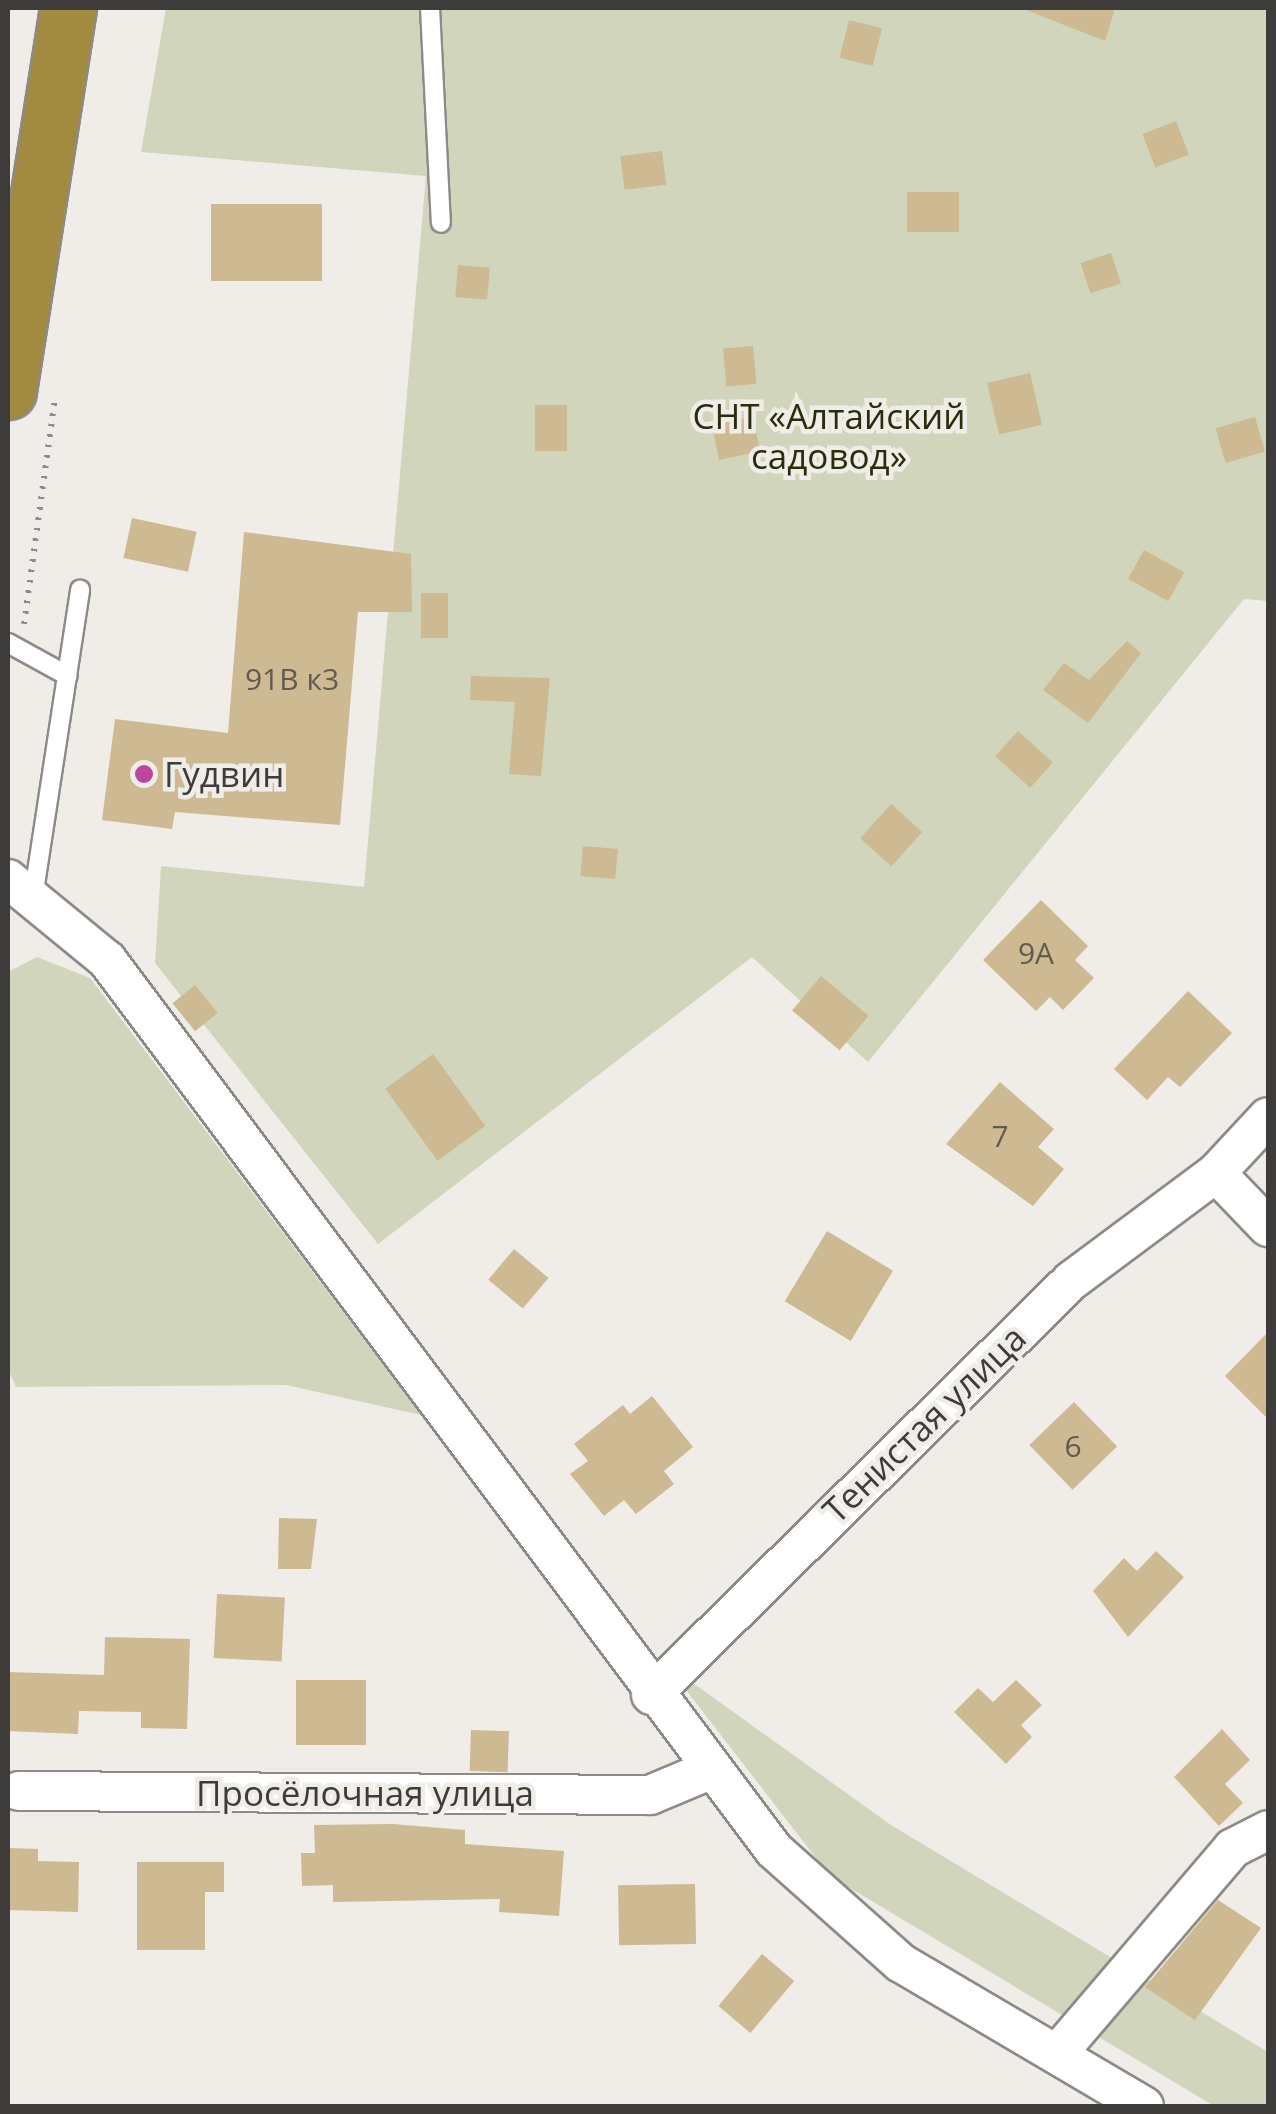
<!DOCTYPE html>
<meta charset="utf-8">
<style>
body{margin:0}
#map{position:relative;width:1276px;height:2114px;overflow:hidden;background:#f0ede9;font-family:"Open Sans",sans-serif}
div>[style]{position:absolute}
.green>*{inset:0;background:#d0d5bb}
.building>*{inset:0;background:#cdb992;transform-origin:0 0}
.path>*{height:6px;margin-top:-3px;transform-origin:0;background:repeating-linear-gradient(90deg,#8e8c89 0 2.5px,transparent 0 10.5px)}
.roads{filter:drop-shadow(2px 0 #8d8b87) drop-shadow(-2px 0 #8d8b87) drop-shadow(0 2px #8d8b87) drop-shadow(0 -2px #8d8b87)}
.lane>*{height:18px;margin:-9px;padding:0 9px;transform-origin:9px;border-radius:9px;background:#fff}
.street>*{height:38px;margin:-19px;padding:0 19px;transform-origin:19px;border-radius:19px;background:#fff}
.highway>*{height:55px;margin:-27.5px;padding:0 27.5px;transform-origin:27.5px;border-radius:27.5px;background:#a28b41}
.dots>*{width:28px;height:28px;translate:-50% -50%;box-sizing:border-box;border:5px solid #f0ede9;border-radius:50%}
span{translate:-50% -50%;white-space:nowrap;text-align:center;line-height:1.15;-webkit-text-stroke:9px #f0ede9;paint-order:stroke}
.number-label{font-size:30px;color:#615b50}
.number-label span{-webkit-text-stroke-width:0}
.park-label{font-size:35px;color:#282d0b}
.poi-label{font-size:35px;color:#3d3c3a}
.left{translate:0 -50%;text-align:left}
.street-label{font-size:35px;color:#3d3c3a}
.frame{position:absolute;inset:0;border:10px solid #3d3c3a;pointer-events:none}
</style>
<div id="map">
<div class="green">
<i style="clip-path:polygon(166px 8px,1268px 8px,1268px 601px,1244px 599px,868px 1062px,752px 957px,378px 1244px,155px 963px,161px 866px,364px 887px,426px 176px,141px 152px)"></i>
<i style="clip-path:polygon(37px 957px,90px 978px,421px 1415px,286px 1385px,16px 1387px,8px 1369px,8px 972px)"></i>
<i style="clip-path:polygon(665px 1663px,891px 1825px,1268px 2052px,1268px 2106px,1214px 2106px,830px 1876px)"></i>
</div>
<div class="building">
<i style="clip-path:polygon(1021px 8px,1115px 8px,1105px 41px)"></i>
<i style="left:849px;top:20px;width:34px;height:39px;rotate:14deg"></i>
<i style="left:1176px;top:121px;width:36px;height:36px;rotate:69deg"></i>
<i style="left:662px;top:151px;width:34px;height:42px;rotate:83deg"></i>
<i style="left:907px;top:192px;width:52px;height:40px"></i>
<i style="left:322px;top:204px;width:77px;height:111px;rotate:90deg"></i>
<i style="left:1111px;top:253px;width:32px;height:32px;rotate:72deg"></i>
<i style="left:458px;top:265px;width:32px;height:32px;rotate:5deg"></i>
<i style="left:753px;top:346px;width:38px;height:30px;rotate:85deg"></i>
<i style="left:1030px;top:373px;width:53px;height:44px;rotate:77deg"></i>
<i style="left:535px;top:405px;width:32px;height:46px"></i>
<i style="left:753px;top:417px;width:35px;height:42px;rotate:78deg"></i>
<i style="left:1255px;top:417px;width:36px;height:41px;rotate:74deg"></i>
<i style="left:132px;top:518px;width:66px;height:41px;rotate:12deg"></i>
<i style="clip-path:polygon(244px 532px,411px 554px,412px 612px,358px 612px,340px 825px,175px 812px,172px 829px,102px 820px,115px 719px,228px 733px)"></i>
<i style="left:1144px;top:550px;width:46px;height:33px;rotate:29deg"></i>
<i style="left:421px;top:593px;width:27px;height:45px"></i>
<i style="clip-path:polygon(1127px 641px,1141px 653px,1088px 723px,1043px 690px,1064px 663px,1089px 680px)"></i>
<i style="clip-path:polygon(471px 676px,550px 678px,541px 776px,509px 774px,515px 702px,470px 700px)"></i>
<i style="left:1018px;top:731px;width:47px;height:34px;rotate:42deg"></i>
<i style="left:891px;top:804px;width:42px;height:46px;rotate:42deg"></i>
<i style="left:583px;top:846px;width:35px;height:30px;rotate:5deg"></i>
<i style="clip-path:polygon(1041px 900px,1088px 946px,1075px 960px,1094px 978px,1063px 1010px,1050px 997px,1036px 1011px,983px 960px)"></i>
<i style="left:821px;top:976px;width:62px;height:45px;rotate:40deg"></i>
<i style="left:195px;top:985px;width:36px;height:29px;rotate:51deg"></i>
<i style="clip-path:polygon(1188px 991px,1232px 1033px,1180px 1087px,1168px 1077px,1147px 1100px,1114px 1069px)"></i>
<i style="left:433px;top:1054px;width:89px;height:59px;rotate:54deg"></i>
<i style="clip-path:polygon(1000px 1082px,1054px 1129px,1038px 1147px,1064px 1169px,1033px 1206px,946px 1144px)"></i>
<i style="left:827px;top:1231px;width:77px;height:82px;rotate:31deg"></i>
<i style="left:514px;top:1249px;width:45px;height:40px;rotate:40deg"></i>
<i style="clip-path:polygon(1268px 1332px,1268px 1419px,1225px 1376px)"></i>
<i style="clip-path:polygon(652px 1396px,693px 1447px,664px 1471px,674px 1484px,636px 1514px,624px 1500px,604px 1516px,570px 1474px,588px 1461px,574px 1444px,623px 1405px,630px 1414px)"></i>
<i style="left:1074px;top:1402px;width:62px;height:62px;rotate:46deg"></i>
<i style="clip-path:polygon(279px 1518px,317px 1519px,311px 1569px,278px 1569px)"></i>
<i style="clip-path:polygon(1156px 1551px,1184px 1577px,1128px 1637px,1093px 1591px,1124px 1558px,1137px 1571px)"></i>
<i style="left:217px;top:1594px;width:68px;height:64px;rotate:3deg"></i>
<i style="clip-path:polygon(105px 1637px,190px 1639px,187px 1729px,141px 1728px,141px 1712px,79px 1711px,78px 1734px,8px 1731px,8px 1672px,104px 1675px)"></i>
<i style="left:366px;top:1680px;width:65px;height:70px;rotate:90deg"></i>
<i style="clip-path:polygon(1016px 1680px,1042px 1705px,1021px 1725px,1032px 1737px,1006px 1764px,954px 1712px,978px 1688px,993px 1702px)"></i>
<i style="clip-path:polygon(1222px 1729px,1250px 1760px,1225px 1784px,1243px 1803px,1219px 1826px,1174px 1777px)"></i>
<i style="left:471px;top:1730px;width:38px;height:41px;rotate:2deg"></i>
<i style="clip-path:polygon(393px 1824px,465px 1830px,465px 1844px,564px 1851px,559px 1916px,499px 1912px,500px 1899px,333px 1902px,333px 1885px,302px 1886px,301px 1853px,315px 1853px,314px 1825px)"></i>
<i style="clip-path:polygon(8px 1848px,38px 1849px,38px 1861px,79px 1862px,78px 1912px,8px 1910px)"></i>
<i style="clip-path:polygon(137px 1862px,224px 1862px,224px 1892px,205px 1892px,205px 1950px,137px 1950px)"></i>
<i style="left:695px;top:1884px;width:60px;height:77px;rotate:89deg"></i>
<i style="clip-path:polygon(1218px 1900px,1261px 1928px,1195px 2020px,1145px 1987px)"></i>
<i style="left:762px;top:1954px;width:42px;height:68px;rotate:40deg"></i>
</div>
<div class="path">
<i style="left:24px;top:624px;width:227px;rotate:-82.2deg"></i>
</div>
<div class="roads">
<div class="lane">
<i style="left:430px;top:8px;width:215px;rotate:87.1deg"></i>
<i style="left:8px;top:643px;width:68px;rotate:28.8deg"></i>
<i style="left:33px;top:898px;width:312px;rotate:-81.3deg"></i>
</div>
<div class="street">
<i style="left:8px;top:879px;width:128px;rotate:39.3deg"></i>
<i style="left:107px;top:960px;width:1112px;rotate:53.15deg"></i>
<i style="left:774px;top:1850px;width:170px;rotate:41.7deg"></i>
<i style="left:901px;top:1963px;width:282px;rotate:30.5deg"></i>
<i style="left:1216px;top:1173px;width:75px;rotate:46.1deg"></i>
<i style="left:651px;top:1695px;width:590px;rotate:-44.59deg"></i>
<i style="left:1071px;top:1281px;width:181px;rotate:-36.7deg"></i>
<i style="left:1216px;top:1173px;width:76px;rotate:-47.1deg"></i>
<i style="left:19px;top:1791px;width:631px;rotate:0.36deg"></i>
<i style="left:650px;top:1795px;width:62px;rotate:-22.8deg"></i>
<i style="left:1057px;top:2054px;width:271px;rotate:-49.5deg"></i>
<i style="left:1233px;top:1848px;width:39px;rotate:-27deg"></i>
</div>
<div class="highway">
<i style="left:8px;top:391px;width:388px;rotate:-81.1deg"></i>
</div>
</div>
<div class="dots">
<i style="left:144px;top:774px;background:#bc469e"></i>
</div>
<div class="number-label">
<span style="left:292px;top:679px">91В к3</span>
<span style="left:1036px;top:953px">9А</span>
<span style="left:1000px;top:1136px">7</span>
<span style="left:1073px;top:1446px">6</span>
</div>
<div class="park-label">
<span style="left:829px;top:436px">СНТ «Алтайский<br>садовод»</span>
</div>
<div class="poi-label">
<span class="left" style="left:164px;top:774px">Гудвин</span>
</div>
<div class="street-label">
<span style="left:924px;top:1424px;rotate:-44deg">Тенистая улица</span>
<span style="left:365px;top:1793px">Просёлочная улица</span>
</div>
<div class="frame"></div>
</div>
